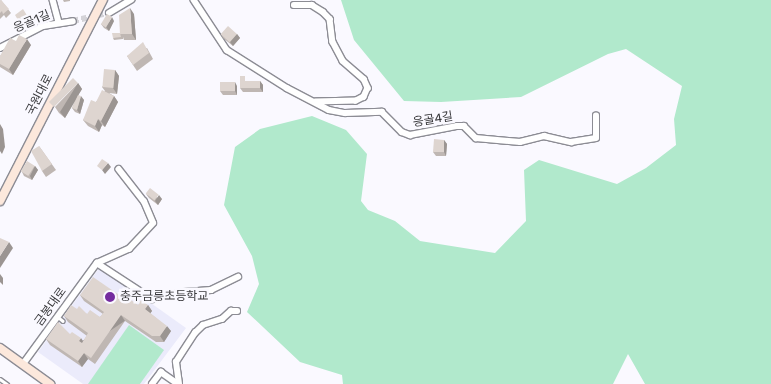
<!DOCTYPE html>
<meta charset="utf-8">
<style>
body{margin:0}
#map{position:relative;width:771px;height:384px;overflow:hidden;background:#faf9ff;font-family:Rubik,"Noto Sans KR",sans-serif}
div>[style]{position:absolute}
.built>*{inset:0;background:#ebebfb}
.green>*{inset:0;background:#b1e9cc}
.street-tunnel>*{height:5.5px;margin-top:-2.75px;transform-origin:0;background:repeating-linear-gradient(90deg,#d4d3d8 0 5.5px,transparent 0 8.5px)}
.roads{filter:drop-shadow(1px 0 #8c8c94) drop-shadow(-1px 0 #8c8c94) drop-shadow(0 1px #8c8c94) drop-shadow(0 -1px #8c8c94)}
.lane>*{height:2.5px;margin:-1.25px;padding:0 1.25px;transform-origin:1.25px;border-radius:1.25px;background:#fff}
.street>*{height:5.5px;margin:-2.75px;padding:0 2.75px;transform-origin:2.75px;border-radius:2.75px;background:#fff}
.secondary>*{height:8px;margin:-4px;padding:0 4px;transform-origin:4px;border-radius:4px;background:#fce8dc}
.wall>*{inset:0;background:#bfb7b3}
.shaded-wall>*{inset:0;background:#9b9592;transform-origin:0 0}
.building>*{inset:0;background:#ded5d0;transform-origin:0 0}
.dots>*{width:14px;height:14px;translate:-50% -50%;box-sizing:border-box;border:2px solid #faf9ff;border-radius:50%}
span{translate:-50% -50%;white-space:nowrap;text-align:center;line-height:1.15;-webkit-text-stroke:5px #faf9ff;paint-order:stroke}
.street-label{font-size:12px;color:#3a3a3d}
.poi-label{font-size:12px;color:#3a3a3d}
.left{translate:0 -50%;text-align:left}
</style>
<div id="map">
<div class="built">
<i style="clip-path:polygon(100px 267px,186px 328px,144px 384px,83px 384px,38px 352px)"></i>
</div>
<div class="green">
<i style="clip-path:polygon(341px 0,771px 0,771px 384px,645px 384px,628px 354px,613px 384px,343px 384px,342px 375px,300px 362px,247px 312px,259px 284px,252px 256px,224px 205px,235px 147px,260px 129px,312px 116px,346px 130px,367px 154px,361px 201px,368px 210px,395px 221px,420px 241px,495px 253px,526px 221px,524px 170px,539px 160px,617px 184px,646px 168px,676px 145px,674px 119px,682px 86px,626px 49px,608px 54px,521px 97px,441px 102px,404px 101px,354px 40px)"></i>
<i style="clip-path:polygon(129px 325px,164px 350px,140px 384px,88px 384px)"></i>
</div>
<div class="street-tunnel">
<i style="left:73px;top:21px;width:37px;rotate:-13deg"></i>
</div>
<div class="roads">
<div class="lane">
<i style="left:58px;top:317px;width:6px;rotate:39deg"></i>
<i style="left:0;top:379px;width:9px;rotate:36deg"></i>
</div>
<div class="street">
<i style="left:53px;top:0;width:23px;rotate:75deg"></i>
<i style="left:194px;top:0;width:60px;rotate:56.6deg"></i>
<i style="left:227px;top:50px;width:71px;rotate:32.3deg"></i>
<i style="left:287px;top:88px;width:47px;rotate:27.6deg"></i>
<i style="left:329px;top:110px;width:16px;rotate:11deg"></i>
<i style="left:345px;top:113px;width:37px;rotate:-2deg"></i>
<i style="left:382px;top:112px;width:28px;rotate:45deg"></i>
<i style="left:402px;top:132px;width:9px;rotate:21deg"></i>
<i style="left:410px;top:135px;width:48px;rotate:-10.8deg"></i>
<i style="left:457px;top:126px;width:7px"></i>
<i style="left:464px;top:126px;width:17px;rotate:45deg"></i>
<i style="left:476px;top:138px;width:44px;rotate:5.2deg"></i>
<i style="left:520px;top:142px;width:25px;rotate:-14deg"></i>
<i style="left:544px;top:136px;width:28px;rotate:13deg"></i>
<i style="left:571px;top:142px;width:25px;rotate:-9deg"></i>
<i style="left:596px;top:138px;width:22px;rotate:-90deg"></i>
<i style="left:294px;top:5px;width:18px"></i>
<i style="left:312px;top:5px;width:13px;rotate:32deg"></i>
<i style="left:323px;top:12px;width:10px;rotate:45deg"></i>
<i style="left:330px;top:19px;width:23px;rotate:83deg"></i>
<i style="left:333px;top:42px;width:21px;rotate:62deg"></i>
<i style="left:343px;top:61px;width:28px;rotate:41deg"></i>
<i style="left:364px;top:79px;width:10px;rotate:66deg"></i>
<i style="left:368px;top:88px;width:10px;rotate:114deg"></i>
<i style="left:364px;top:97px;width:9px;rotate:153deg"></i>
<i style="left:356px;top:101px;width:40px;rotate:178.6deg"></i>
<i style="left:109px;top:13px;width:26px;rotate:-31deg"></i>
<i style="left:0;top:48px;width:48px;rotate:-27.1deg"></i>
<i style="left:43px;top:26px;width:30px;rotate:-9deg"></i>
<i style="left:97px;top:263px;width:66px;rotate:33.2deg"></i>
<i style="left:152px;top:299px;width:33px;rotate:-12deg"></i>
<i style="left:184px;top:292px;width:27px;rotate:-4deg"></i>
<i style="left:211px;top:290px;width:30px;rotate:-26deg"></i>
<i style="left:23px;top:364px;width:125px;rotate:-53.8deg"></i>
<i style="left:97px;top:263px;width:35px;rotate:-24deg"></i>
<i style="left:129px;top:249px;width:35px;rotate:-47deg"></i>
<i style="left:153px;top:223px;width:23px;rotate:-113deg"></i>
<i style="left:144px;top:202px;width:41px;rotate:-128deg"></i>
<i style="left:152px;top:384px;width:15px;rotate:-53deg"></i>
<i style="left:161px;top:372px;width:21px;rotate:35deg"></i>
<i style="left:179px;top:384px;width:22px;rotate:-98deg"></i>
<i style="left:176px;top:362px;width:35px;rotate:-57deg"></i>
<i style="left:195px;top:333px;width:11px;rotate:-45deg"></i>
<i style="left:203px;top:325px;width:20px;rotate:-18deg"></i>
<i style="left:222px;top:319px;width:12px;rotate:-42deg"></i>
<i style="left:231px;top:311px;width:6px"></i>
</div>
<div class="secondary">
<i style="left:0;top:201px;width:226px;rotate:-62.9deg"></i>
<i style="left:0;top:348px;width:62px;rotate:35.8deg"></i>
</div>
</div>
<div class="wall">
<i style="clip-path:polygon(1px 0,11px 13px,6px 18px,4px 15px,0 19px,0 1px)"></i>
<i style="clip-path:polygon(63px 0,70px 0,70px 1px,64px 2px)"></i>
<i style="clip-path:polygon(134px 14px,136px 40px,124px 40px,123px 37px,123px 39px,114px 40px,113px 38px,120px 33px)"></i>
<i style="clip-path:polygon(114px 21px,109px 31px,104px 28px,101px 24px)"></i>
<i style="clip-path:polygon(221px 34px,237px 34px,240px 38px,233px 46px,223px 38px)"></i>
<i style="clip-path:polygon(16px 41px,31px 45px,13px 75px,0 67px,0 56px)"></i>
<i style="clip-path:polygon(147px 48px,153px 59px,137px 71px,127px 56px)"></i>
<i style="clip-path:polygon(115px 70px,119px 76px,117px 94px,109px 93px,114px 96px,118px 102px,105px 127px,102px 125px,99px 132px,88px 126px,83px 120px,96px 102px,105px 91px,102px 87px)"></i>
<i style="clip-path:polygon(248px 81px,260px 81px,263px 85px,263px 92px,243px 92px,240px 88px)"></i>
<i style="clip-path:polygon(78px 83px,82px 89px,78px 95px,84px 100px,80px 114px,75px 112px,72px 108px,75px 101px,65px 118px,59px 113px,55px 107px)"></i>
<i style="clip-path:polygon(237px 86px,237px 95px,223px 95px,220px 91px)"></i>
<i style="clip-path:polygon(444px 140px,447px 144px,446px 156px,436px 156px,433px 152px)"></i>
<i style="clip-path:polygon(39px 146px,56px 170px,46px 177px,42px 171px)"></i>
<i style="clip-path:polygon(35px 166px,38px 170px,32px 180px,24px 176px,22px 172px)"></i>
<i style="clip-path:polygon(146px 194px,162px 199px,158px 205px,149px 198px)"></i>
<i style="clip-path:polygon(80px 295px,125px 299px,138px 305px,148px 305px,152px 311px,150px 313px,171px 331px,164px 342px,156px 342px,125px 321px,95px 364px,88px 359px,82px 367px,50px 345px,46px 339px,70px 334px,83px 341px,87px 336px,68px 322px,64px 316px,77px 309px,87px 314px,100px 317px,103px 314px,84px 301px)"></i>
</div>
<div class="shaded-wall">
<i style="clip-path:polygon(130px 8px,134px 14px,136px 40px,132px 34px)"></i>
<i style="clip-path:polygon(28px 17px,31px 21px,24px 29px,21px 25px)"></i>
<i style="clip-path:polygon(112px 17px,114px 21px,109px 31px,106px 27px)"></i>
<i style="clip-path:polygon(237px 34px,240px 38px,233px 46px,230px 42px)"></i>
<i style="clip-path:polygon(27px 39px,31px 45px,13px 75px,9px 69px)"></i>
<i style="clip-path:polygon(115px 70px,119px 76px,117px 94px,113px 88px)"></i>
<i style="clip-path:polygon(260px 81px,263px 85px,263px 92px,260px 88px)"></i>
<i style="clip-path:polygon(235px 82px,237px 86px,237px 95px,235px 91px)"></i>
<i style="clip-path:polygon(78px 83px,82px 89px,65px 118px,60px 112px)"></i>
<i style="clip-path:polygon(81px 96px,84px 100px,80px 114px,77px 110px)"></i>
<i style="clip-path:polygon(114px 96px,118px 102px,105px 127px,101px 121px)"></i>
<i style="clip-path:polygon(98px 119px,102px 125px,99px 132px,95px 126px)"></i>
<i style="clip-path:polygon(0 124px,3px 129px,5px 147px,2px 154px,0 151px)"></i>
<i style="clip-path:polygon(444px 140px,447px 144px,446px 156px,444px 152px)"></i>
<i style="clip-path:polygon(108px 163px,111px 167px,105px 174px,102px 170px)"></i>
<i style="clip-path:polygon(35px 166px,38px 170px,32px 180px,30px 176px)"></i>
<i style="clip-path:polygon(159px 195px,162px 199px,158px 205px,155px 201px)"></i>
<i style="clip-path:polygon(9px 242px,13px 248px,0 268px,0 256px)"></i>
<i style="clip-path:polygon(0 274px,3px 278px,3px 285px,0 282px)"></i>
<i style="clip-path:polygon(148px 305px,152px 311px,149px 315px,145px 309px)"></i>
<i style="left:121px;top:315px;width:7px;height:52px;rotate:56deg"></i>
<i style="clip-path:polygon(167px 326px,171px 331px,164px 342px,160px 336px)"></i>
<i style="clip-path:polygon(81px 338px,85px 344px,83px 347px,79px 341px)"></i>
<i style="clip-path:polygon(84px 353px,88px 359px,82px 367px,78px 361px)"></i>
</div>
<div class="building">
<i style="clip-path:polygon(1px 0,9px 9px,3px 14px,2px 11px,0 13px,0 1px)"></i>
<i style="clip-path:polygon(130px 8px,132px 34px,120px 34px,119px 15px)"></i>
<i style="clip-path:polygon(23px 9px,28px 17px,21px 25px,15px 15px)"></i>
<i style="left:107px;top:14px;width:6px;height:12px;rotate:31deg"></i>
<i style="left:228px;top:26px;width:12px;height:11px;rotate:42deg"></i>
<i style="clip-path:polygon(112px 33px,120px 33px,121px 37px,113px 38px)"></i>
<i style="clip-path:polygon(19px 35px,27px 39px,9px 69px,0 64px,0 56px,10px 38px,16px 41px)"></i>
<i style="clip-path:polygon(143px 42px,149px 53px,133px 65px,127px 56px)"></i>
<i style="left:104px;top:69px;width:11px;height:18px;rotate:5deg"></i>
<i style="clip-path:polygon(240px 76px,245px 76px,245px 81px,260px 81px,260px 88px,240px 88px)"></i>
<i style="left:73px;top:78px;width:7px;height:34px;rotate:45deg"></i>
<i style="left:220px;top:82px;width:15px;height:9px"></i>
<i style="clip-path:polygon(102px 90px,114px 96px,101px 121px,98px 119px,95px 126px,83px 120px,91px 100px,96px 102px)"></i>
<i style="clip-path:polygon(78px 95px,81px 96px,77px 110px,72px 108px)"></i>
<i style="clip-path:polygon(434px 139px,444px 140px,444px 152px,433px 152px)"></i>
<i style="clip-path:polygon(39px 146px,52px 164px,42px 171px,31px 151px)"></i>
<i style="clip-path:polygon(102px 159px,108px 163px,102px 170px,97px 166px)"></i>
<i style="left:27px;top:161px;width:9px;height:12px;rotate:32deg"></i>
<i style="left:150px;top:188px;width:11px;height:7px;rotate:38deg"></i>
<i style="clip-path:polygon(0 238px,9px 242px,0 256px)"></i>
<i style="clip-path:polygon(93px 277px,125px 299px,127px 297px,138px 305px,141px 300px,148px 305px,145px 309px,167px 326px,160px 336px,152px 336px,121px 315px,91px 358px,84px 353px,78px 361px,46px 339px,58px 322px,70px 334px,72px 332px,81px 338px,79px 341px,82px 343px,88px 333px,64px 316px,71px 305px,77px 309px,79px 306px,87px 314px,90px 310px,100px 317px,104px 312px,80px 295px)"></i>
</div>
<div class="dots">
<i style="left:110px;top:297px;background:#752c9f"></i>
</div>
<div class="street-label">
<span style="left:32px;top:22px;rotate:-23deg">응골1길</span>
<span style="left:40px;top:95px;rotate:-63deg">국원대로</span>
<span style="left:433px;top:120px;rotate:-9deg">응골4길</span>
<span style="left:51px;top:307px;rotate:-54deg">금봉대로</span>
</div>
<div class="poi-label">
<span class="left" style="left:120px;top:297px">충주금릉초등학교</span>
</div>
</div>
